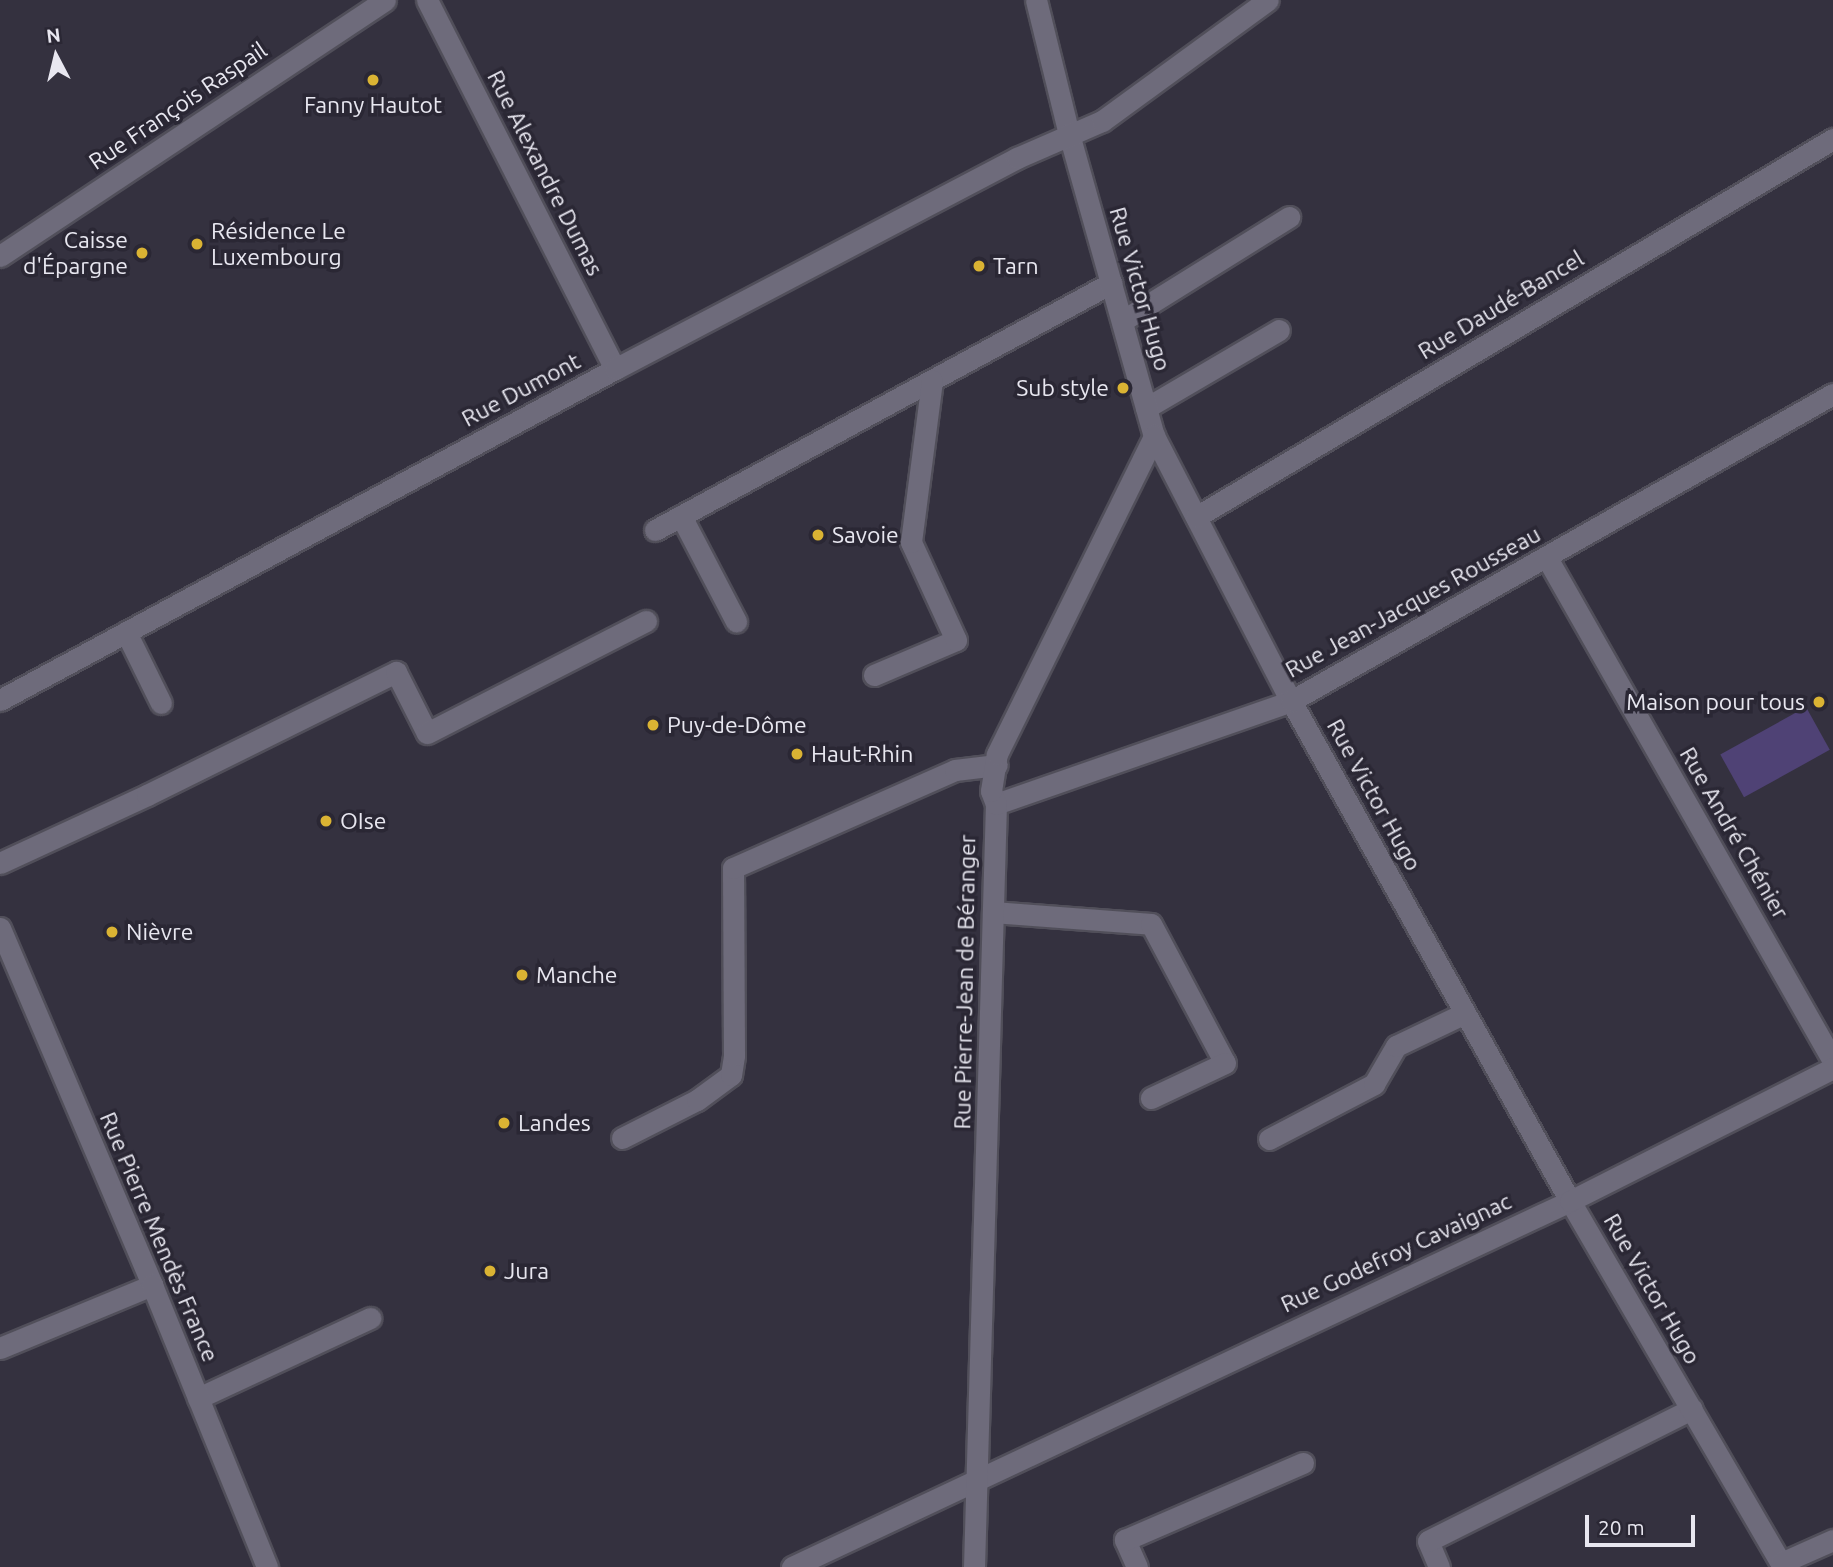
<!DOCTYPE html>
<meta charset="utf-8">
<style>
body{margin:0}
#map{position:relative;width:1833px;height:1567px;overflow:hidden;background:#34313f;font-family:Ubuntu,sans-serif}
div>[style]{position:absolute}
.green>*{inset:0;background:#4f4275;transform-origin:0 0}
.roads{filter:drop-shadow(2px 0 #514f5a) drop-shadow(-2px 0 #514f5a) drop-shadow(0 2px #514f5a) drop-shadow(0 -2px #514f5a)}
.lane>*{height:21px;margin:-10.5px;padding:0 10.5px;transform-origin:10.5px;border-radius:10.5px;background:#6e6b7b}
.street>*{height:21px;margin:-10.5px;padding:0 10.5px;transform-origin:10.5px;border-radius:10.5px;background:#6e6b7b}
.dots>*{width:19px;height:19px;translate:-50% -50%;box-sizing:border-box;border:4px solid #2a2734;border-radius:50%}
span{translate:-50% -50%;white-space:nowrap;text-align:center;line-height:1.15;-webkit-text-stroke:7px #2a2734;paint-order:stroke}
.poi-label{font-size:23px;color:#e8e7f0}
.left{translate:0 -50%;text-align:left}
.right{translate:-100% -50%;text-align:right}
.street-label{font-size:23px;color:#e8e7f0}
.north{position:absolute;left:21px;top:21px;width:70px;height:70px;-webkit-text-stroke:5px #2a2734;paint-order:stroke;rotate:353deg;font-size:19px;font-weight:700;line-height:28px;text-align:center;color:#e8e7f0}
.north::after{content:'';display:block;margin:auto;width:24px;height:32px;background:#e8e7f0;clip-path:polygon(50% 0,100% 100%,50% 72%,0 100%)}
.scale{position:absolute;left:1585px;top:1515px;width:110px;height:32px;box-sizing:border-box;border:4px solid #e8e7f0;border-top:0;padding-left:9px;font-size:21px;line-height:24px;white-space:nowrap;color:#e8e7f0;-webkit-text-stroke:5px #2a2734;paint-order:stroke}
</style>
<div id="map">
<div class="green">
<i style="left:1806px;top:707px;width:49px;height:98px;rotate:61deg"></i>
</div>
<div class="roads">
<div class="lane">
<i style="left:1122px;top:321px;width:197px;rotate:-31.9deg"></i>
<i style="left:1146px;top:408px;width:154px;rotate:-30.4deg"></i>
<i style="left:681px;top:516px;width:119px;rotate:62.4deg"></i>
<i style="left:655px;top:530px;width:519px;rotate:-28.44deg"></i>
<i style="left:126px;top:632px;width:79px;rotate:63.8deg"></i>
<i style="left:874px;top:675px;width:89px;rotate:-23.1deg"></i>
<i style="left:956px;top:640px;width:108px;rotate:-114.7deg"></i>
<i style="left:911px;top:542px;width:163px;rotate:-82.6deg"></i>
<i style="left:0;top:863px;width:162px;rotate:-24.8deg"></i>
<i style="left:147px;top:795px;width:278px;rotate:-26.3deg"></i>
<i style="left:396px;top:672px;width:68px;rotate:63.1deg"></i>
<i style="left:427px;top:733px;width:246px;rotate:-27.1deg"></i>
<i style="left:993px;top:912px;width:158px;rotate:4.3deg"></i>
<i style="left:1151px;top:924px;width:157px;rotate:62deg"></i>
<i style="left:1225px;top:1063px;width:82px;rotate:154.7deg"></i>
<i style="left:622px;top:1138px;width:84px;rotate:-26.9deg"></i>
<i style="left:697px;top:1100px;width:42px;rotate:-36.3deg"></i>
<i style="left:731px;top:1075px;width:20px;rotate:-81deg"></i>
<i style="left:734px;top:1055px;width:187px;rotate:-90.3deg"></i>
<i style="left:733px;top:868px;width:243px;rotate:-23.8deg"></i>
<i style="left:955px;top:770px;width:42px;rotate:-6.8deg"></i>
<i style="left:1269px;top:1139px;width:119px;rotate:-27.6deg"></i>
<i style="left:1374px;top:1084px;width:44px;rotate:-59.9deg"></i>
<i style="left:1396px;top:1046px;width:76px;rotate:-25.6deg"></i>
<i style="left:0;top:1348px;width:165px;rotate:-22.5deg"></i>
<i style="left:198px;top:1398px;width:190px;rotate:-24.9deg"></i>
<i style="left:1137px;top:1567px;width:30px;rotate:-114deg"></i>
<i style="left:1125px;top:1540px;width:194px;rotate:-23.4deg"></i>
<i style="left:1439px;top:1567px;width:28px;rotate:-113deg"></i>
<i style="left:1428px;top:1541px;width:295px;rotate:-26.6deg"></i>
</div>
<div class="street">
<i style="left:427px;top:0;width:414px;rotate:63deg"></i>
<i style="left:1036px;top:0;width:138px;rotate:76.2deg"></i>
<i style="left:1069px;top:134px;width:314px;rotate:74.3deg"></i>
<i style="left:1154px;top:436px;width:298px;rotate:62.7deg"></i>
<i style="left:1291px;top:701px;width:573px;rotate:60.84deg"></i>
<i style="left:1570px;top:1201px;width:423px;rotate:59.8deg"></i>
<i style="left:0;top:256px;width:462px;rotate:-33.6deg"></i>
<i style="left:1196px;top:517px;width:741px;rotate:-30.69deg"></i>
<i style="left:1547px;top:558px;width:579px;rotate:60.38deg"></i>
<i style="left:0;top:700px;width:698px;rotate:-28.29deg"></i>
<i style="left:615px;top:369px;width:454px;rotate:-27.7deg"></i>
<i style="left:1017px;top:158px;width:93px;rotate:-23.5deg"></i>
<i style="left:1102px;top:121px;width:205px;rotate:-36.1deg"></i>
<i style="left:996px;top:804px;width:312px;rotate:-19.2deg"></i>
<i style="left:1291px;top:701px;width:623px;rotate:-29.53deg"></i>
<i style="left:0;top:928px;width:388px;rotate:66.9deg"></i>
<i style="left:152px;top:1285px;width:305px;rotate:67.8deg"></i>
<i style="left:1781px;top:1563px;width:57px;rotate:-23.9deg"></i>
<i style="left:792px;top:1567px;width:860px;rotate:-25.19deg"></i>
<i style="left:1570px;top:1201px;width:295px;rotate:-26.8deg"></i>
<i style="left:974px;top:1567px;width:763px;rotate:-88.35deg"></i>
<i style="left:996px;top:804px;width:14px;rotate:-111deg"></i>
<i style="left:991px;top:791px;width:37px;rotate:-81deg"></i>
<i style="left:997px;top:754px;width:355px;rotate:-63.7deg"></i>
</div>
</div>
<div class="dots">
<i style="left:373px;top:80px;background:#dab333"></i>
<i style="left:197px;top:244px;background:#dab333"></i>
<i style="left:142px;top:253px;background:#dab333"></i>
<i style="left:979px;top:266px;background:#dab333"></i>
<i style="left:1123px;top:388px;background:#dab333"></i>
<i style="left:818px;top:535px;background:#dab333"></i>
<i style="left:1819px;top:702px;background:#dab333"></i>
<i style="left:653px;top:725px;background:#dab333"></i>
<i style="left:797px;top:754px;background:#dab333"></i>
<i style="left:326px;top:821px;background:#dab333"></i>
<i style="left:112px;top:932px;background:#dab333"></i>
<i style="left:522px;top:975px;background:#dab333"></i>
<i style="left:504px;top:1123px;background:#dab333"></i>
<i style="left:490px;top:1271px;background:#dab333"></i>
</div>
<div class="poi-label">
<span style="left:373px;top:105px">Fanny Hautot</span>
<span class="left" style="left:211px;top:244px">Résidence Le<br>Luxembourg</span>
<span class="right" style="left:128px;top:253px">Caisse<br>d'Épargne</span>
<span class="left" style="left:993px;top:266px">Tarn</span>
<span class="right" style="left:1109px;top:388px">Sub style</span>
<span class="left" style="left:832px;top:535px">Savoie</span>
<span class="right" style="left:1805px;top:702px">Maison pour tous</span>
<span class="left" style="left:667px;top:725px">Puy-de-Dôme</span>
<span class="left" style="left:811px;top:754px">Haut-Rhin</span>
<span class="left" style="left:340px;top:821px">OIse</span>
<span class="left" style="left:126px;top:932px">Nièvre</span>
<span class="left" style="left:536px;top:975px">Manche</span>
<span class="left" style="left:518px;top:1123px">Landes</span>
<span class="left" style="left:504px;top:1271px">Jura</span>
</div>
<div class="street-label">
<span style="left:178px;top:106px;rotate:-34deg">Rue François Raspail</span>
<span style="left:545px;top:173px;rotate:63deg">Rue Alexandre Dumas</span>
<span style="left:1140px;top:289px;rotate:74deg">Rue Victor Hugo</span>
<span style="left:1501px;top:305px;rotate:-31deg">Rue Daudé-Bancel</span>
<span style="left:521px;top:390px;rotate:-28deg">Rue Dumont</span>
<span style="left:1413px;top:602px;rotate:-29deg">Rue Jean-Jacques Rousseau</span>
<span style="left:1374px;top:795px;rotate:61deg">Rue Victor Hugo</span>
<span style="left:1734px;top:833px;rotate:60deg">Rue André Chénier</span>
<span style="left:965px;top:982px;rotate:-89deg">Rue Pierre-Jean de Béranger</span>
<span style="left:159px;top:1237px;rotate:67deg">Rue Pierre Mendès France</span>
<span style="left:1396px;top:1253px;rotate:-25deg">Rue Godefroy Cavaignac</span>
<span style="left:1652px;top:1289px;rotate:60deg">Rue Victor Hugo</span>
</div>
<div class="north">N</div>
<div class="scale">20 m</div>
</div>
